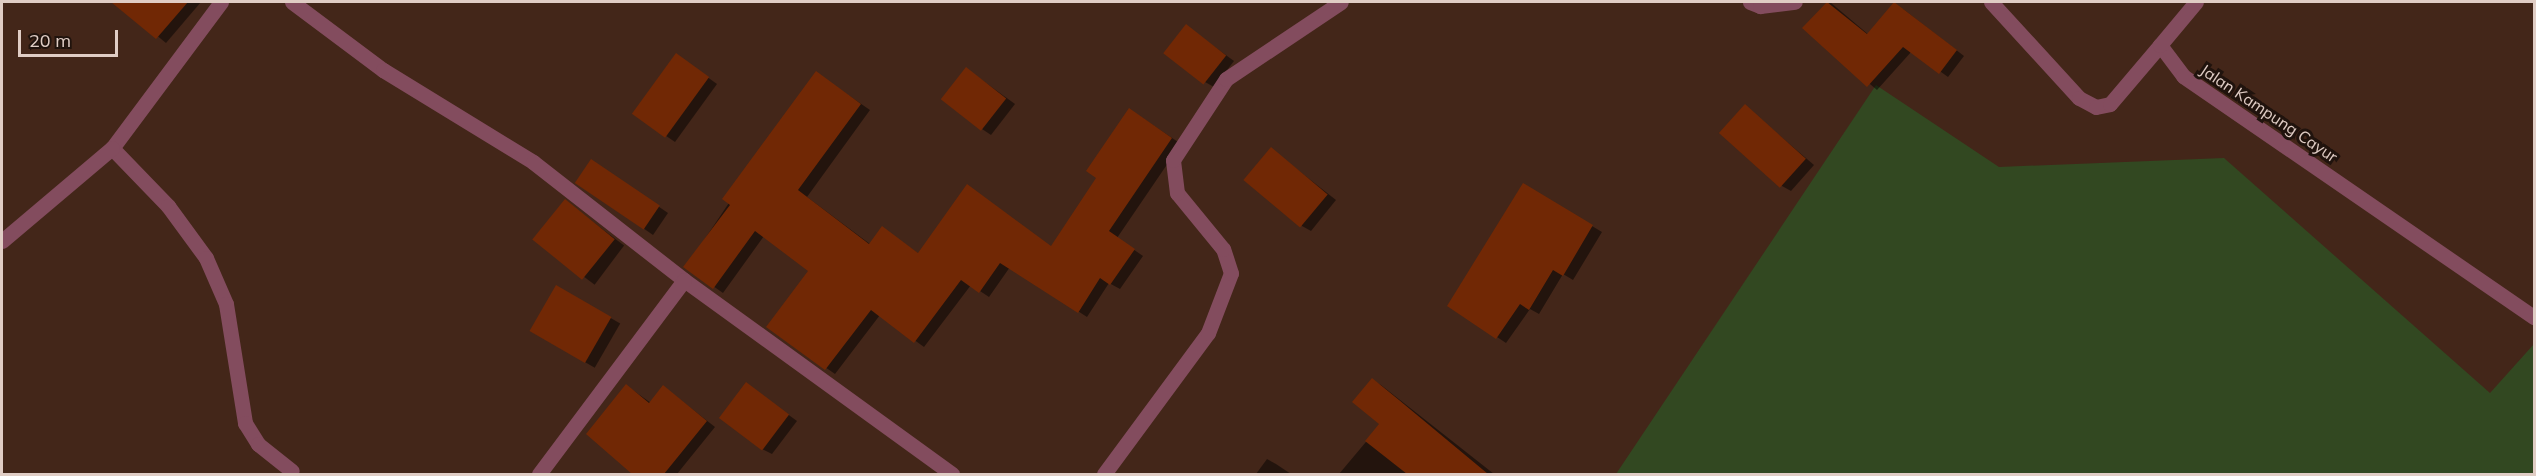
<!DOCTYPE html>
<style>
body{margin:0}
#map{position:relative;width:2536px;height:476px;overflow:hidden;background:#432619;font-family:Mulish,sans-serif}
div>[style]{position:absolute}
.green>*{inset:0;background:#324821}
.shadow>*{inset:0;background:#0007;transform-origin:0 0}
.building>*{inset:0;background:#712805;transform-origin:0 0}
.street>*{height:15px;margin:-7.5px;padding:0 7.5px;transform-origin:7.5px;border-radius:7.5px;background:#834c5e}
span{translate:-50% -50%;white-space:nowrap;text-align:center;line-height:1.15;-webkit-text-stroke:6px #20130d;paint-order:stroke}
.street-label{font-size:16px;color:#e0cdc5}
.frame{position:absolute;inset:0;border:3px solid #e0cdc5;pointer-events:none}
.scale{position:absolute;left:18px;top:30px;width:100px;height:27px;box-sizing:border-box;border:3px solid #e0cdc5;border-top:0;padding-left:8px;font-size:18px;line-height:21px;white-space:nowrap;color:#e0cdc5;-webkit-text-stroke:4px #20130d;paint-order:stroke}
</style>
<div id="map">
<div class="green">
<i style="clip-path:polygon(1876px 85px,1999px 167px,2224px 158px,2490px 393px,2534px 344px,2534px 474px,1616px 474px)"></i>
</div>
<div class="shadow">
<i style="clip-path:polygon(116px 2px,201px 2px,166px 43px)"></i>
<i style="clip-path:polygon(1830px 2px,1869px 35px,1903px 9px,1964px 56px,1948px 77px,1912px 51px,1877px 90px,1804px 28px)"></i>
<i style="clip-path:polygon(1186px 26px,1234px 61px,1214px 87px,1205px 82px)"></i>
<i style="clip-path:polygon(685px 61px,717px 84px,675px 142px,634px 114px)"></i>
<i style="clip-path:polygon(816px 73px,870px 110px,807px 197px,870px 244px,883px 228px,919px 254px,1052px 247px,1138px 115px,1181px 144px,1117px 238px,1143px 256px,1120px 289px,1109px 283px,1087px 317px,1010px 267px,989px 297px,971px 285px,924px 347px,880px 315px,835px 374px,768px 327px,810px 271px,764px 236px,723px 293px,686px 267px)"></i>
<i style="clip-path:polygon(975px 75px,1015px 104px,991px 135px,982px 129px)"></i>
<i style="clip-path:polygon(1745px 106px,1814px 165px,1791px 191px,1782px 186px)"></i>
<i style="clip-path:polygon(1271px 149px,1336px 200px,1311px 231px,1302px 226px)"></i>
<i style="clip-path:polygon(601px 167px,668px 213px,653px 235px,577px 182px)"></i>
<i style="clip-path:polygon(1523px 185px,1602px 232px,1573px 280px,1563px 274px,1539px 314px,1530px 309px,1506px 343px,1449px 305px)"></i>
<i style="left:565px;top:201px;width:74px;height:49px;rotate:37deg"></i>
<i style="left:557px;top:287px;width:73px;height:51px;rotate:30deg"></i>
<i style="clip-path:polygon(1372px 380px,1381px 385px,1494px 474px,1339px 474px,1381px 424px)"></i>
<i style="clip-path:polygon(746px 384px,797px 421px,772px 454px,762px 449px)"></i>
<i style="clip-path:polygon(627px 386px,651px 403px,664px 387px,715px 427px,677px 474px,636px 474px,588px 434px)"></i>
<i style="clip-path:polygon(1267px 459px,1276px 464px,1291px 474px,1256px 474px)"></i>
</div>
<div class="building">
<i style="clip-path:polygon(111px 2px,188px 2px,156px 39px)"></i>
<i style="clip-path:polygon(1827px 2px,1867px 34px,1894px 2px,1957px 50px,1939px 74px,1903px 47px,1867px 87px,1802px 28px)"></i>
<i style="left:1186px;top:24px;width:51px;height:37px;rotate:38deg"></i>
<i style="left:676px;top:53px;width:41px;height:75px;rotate:36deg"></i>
<i style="left:966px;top:67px;width:51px;height:41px;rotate:38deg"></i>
<i style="clip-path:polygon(816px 71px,861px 104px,798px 190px,869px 244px,882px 226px,918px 253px,967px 184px,1051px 246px,1096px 178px,1086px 171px,1129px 108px,1172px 138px,1109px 231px,1135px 249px,1110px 285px,1100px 278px,1078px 313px,1000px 263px,979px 293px,961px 280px,914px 343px,871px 310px,825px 370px,766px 327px,808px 271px,755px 231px,713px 289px,683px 267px,730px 205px,722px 199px)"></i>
<i style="left:1745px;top:104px;width:82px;height:39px;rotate:42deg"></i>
<i style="left:1271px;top:147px;width:74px;height:43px;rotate:40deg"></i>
<i style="left:591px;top:159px;width:83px;height:29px;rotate:34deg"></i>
<i style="clip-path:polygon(1523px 183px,1593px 225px,1563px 276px,1553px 270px,1529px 310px,1520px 304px,1496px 339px,1447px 306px)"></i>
<i style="left:565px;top:199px;width:64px;height:52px;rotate:39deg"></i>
<i style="left:556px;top:285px;width:64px;height:53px;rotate:30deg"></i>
<i style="clip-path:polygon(1372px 378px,1399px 400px,1488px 474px,1407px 474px,1365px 441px,1379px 424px,1352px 402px)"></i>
<i style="left:746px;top:382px;width:54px;height:45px;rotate:37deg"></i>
<i style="clip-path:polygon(626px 384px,649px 403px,663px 385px,707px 421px,664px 474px,632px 474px,586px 434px)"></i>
</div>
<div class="street">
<i style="left:221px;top:2px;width:182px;rotate:126.7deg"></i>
<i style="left:112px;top:148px;width:81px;rotate:46deg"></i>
<i style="left:168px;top:206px;width:64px;rotate:53.8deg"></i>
<i style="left:206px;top:258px;width:50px;rotate:66.5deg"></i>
<i style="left:226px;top:304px;width:121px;rotate:80.9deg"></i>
<i style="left:245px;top:423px;width:25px;rotate:58deg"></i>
<i style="left:258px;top:444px;width:43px;rotate:38.5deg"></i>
<i style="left:292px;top:2px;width:114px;rotate:36.8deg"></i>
<i style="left:383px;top:70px;width:176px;rotate:31.5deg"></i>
<i style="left:533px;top:162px;width:192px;rotate:38deg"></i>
<i style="left:684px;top:280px;width:331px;rotate:35.9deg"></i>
<i style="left:1750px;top:2px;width:11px;rotate:22deg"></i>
<i style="left:1760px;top:6px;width:35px;rotate:-7deg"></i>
<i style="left:1991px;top:2px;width:130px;rotate:47.5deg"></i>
<i style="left:2079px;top:98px;width:19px;rotate:28deg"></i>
<i style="left:2096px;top:107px;width:14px;rotate:-12deg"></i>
<i style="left:2110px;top:104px;width:77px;rotate:-49.7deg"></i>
<i style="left:2160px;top:45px;width:39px;rotate:53deg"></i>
<i style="left:2183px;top:76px;width:426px;rotate:34.5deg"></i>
<i style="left:2160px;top:45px;width:56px;rotate:-50.1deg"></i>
<i style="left:2px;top:241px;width:144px;rotate:-40.2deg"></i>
<i style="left:539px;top:474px;width:242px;rotate:-53.2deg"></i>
<i style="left:1104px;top:474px;width:175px;rotate:-53.6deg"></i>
<i style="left:1208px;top:333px;width:64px;rotate:-69deg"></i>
<i style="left:1231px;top:273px;width:25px;rotate:-108deg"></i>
<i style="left:1223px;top:249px;width:72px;rotate:-129.4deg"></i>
<i style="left:1177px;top:193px;width:33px;rotate:-97deg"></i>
<i style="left:1173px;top:160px;width:97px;rotate:-56.8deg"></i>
<i style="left:1226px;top:79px;width:138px;rotate:-33.8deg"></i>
</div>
<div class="street-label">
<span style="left:2269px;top:113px;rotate:34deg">Jalan Kampung Cayur</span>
</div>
<div class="frame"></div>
<div class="scale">20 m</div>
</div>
